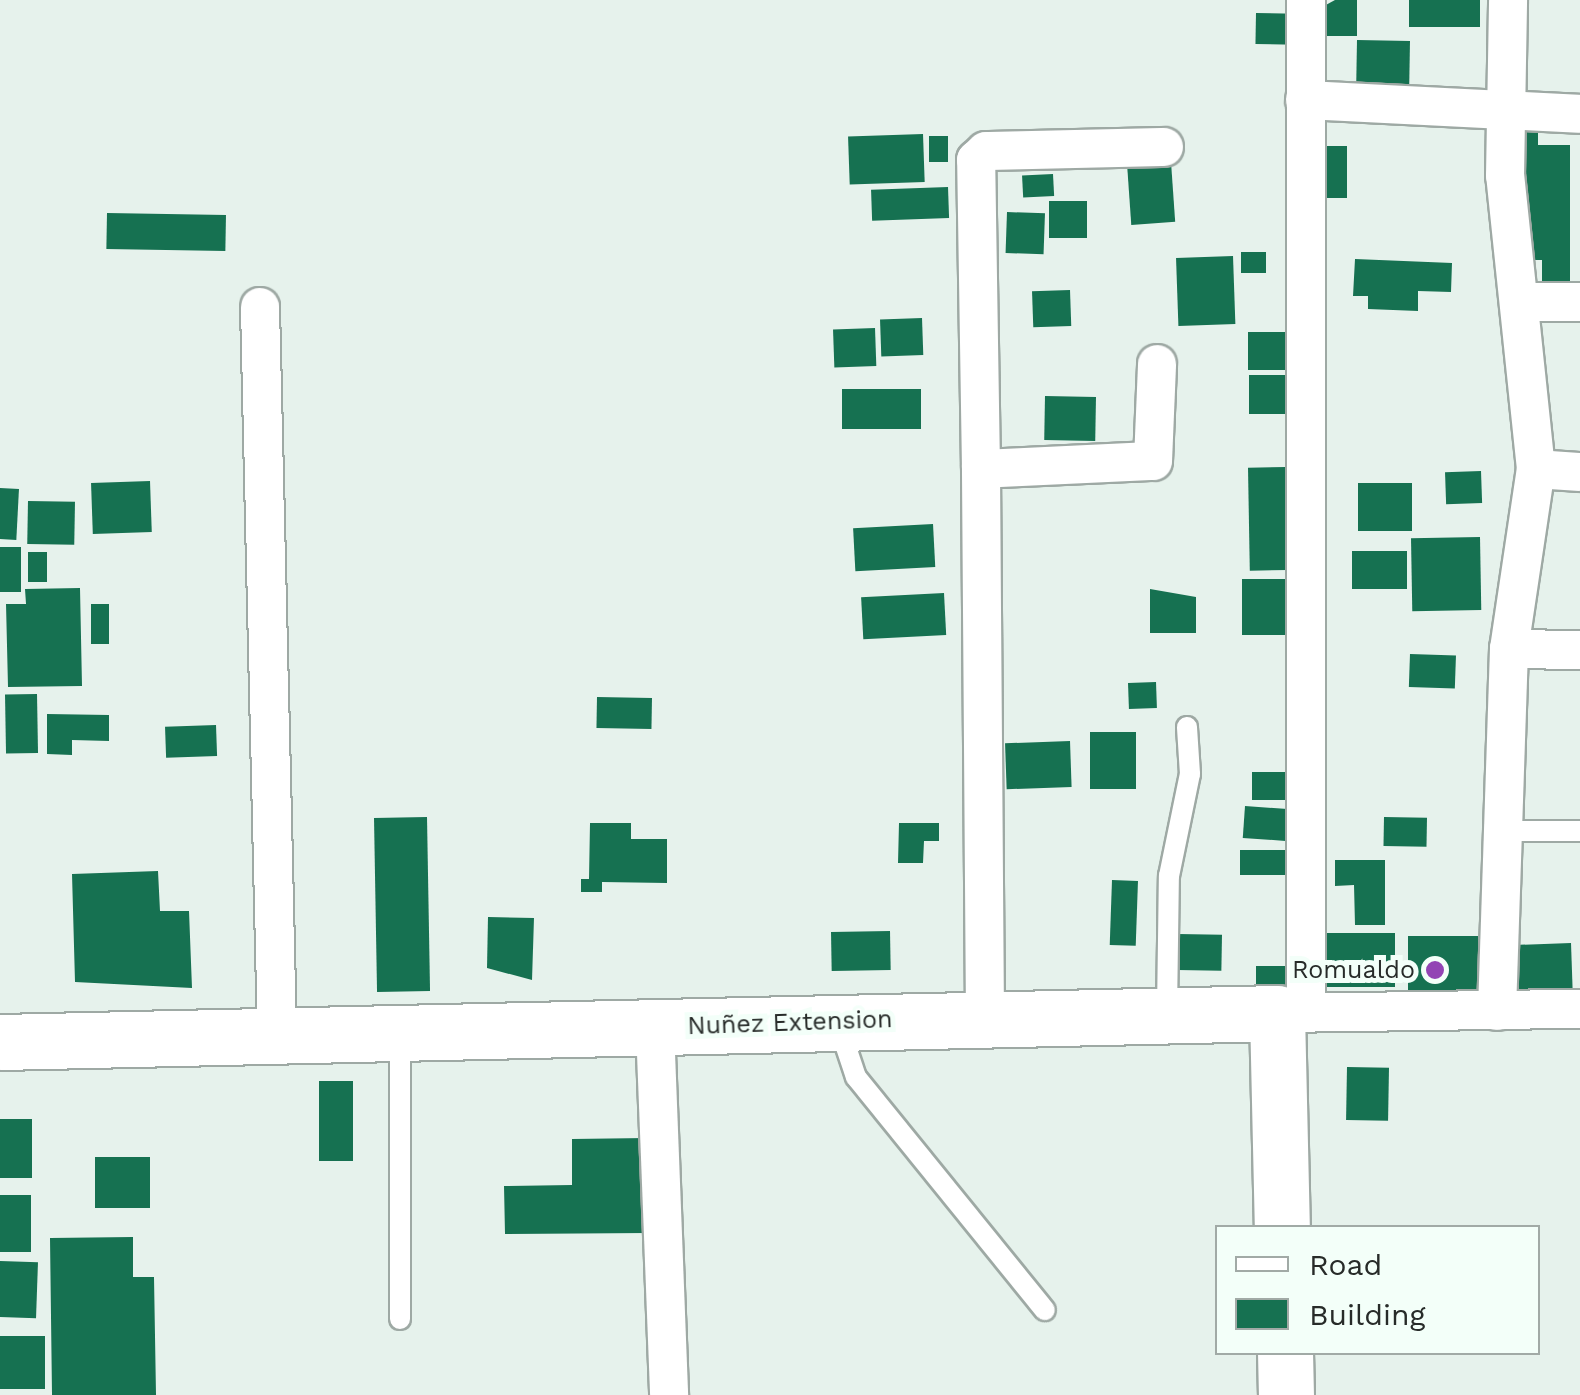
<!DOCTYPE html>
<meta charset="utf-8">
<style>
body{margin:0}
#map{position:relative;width:1580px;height:1395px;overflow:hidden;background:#e6f2ec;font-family:"Work Sans",sans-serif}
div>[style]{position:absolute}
.building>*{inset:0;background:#167151;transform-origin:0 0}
.roads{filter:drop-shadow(2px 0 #9ea9a4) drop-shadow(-2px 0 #9ea9a4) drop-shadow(0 2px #9ea9a4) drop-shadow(0 -2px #9ea9a4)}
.lane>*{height:20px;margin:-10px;padding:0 10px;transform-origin:10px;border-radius:10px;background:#fff}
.street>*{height:38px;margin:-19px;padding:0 19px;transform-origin:19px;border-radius:19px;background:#fff}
.secondary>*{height:55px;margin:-27.5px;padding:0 27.5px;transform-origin:27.5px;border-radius:27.5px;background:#fff}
.dots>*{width:28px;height:28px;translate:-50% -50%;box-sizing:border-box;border:5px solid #f3fff9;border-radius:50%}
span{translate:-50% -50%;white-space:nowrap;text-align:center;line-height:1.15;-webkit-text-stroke:10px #f3fff9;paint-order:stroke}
.poi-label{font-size:25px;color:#272b29}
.right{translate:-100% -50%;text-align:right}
.street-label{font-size:25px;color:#272b29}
.legend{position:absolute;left:1215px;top:1225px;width:325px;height:130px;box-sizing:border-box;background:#f3fff9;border:2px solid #a1aaa6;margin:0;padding:12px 18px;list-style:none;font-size:30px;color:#272b29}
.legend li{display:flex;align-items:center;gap:20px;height:50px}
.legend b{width:50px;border:2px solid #a1aaa6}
</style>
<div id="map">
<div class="building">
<i style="clip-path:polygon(1335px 0,1357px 0,1357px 36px,1324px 36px,1324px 6px)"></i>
<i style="left:1409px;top:0;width:71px;height:27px"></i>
<i style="left:1256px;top:13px;width:41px;height:31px;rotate:1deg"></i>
<i style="left:1357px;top:40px;width:53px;height:53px;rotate:1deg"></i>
<i style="clip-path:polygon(1519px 132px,1538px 132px,1538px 145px,1570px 145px,1570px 288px,1542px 288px,1542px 260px,1519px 260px)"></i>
<i style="left:923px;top:134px;width:48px;height:75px;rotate:88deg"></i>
<i style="left:929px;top:136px;width:19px;height:26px"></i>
<i style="left:1324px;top:146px;width:23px;height:52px"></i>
<i style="left:1171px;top:162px;width:60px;height:44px;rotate:86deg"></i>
<i style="left:1053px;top:174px;width:22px;height:31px;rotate:87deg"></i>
<i style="left:948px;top:187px;width:31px;height:77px;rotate:88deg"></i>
<i style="left:1087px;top:201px;width:37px;height:38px;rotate:90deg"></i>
<i style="left:1007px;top:212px;width:38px;height:41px;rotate:2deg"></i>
<i style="left:107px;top:213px;width:119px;height:36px;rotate:1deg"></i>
<i style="left:1241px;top:252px;width:25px;height:21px"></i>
<i style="left:1233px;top:256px;width:68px;height:57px;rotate:88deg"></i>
<i style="clip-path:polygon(1355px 259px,1452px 263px,1451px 292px,1418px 291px,1418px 311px,1368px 309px,1368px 296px,1353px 296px)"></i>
<i style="left:1070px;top:290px;width:36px;height:38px;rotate:88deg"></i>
<i style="left:922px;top:318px;width:37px;height:42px;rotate:88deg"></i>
<i style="left:875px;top:328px;width:38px;height:42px;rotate:88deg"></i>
<i style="left:1248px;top:332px;width:40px;height:38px"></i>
<i style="left:1289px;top:375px;width:39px;height:40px;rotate:90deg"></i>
<i style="left:842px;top:389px;width:79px;height:40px"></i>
<i style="left:1045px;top:396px;width:51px;height:44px;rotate:1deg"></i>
<i style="left:1286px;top:467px;width:103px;height:38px;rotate:89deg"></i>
<i style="left:1481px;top:471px;width:32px;height:36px;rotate:88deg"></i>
<i style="left:150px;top:481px;width:51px;height:59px;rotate:88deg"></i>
<i style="left:1412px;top:483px;width:48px;height:54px;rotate:90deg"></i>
<i style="left:0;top:488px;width:19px;height:51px;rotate:3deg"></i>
<i style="left:28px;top:501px;width:47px;height:43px;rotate:1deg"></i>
<i style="left:933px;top:524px;width:43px;height:80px;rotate:87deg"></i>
<i style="left:1480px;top:537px;width:73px;height:69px;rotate:89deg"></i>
<i style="left:0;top:547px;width:21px;height:45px"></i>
<i style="left:1352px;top:551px;width:55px;height:38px"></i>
<i style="left:28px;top:552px;width:19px;height:30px"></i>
<i style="left:1242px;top:579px;width:52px;height:56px"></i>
<i style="clip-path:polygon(80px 588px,82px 686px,8px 687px,6px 604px,26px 604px,25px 589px)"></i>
<i style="clip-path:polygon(1150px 589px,1196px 597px,1196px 633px,1150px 633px)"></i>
<i style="left:944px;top:593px;width:42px;height:83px;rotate:87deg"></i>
<i style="left:91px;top:604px;width:18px;height:40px"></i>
<i style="left:1410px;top:654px;width:46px;height:33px;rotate:2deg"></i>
<i style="left:1156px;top:682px;width:26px;height:28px;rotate:88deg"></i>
<i style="left:37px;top:694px;width:59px;height:32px;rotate:89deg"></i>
<i style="left:597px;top:697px;width:55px;height:31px;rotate:1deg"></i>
<i style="clip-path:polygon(47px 714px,109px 715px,109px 741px,72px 740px,72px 755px,47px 754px)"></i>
<i style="left:216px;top:725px;width:31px;height:51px;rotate:88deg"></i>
<i style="left:1090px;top:732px;width:46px;height:57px"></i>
<i style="left:1070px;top:741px;width:46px;height:65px;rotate:88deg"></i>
<i style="left:1252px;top:772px;width:37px;height:28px"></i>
<i style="left:1245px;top:806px;width:46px;height:32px;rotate:4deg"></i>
<i style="left:427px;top:817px;width:174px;height:53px;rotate:89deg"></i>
<i style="left:1384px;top:817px;width:43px;height:29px;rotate:1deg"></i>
<i style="clip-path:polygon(590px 823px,631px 823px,631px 839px,667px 839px,667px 883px,602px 882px,602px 892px,581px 892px,581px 879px,589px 879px)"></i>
<i style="clip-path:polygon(899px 823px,939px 823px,939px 841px,924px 841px,923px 863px,898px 863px)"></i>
<i style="left:1240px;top:850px;width:50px;height:25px"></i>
<i style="clip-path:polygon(1335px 860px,1385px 860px,1385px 925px,1355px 925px,1354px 885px,1335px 886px)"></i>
<i style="clip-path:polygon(158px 871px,160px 911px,189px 911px,192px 988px,75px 982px,72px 874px)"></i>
<i style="left:1112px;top:880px;width:26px;height:65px;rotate:2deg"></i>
<i style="clip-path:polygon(488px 917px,534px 918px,532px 980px,487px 968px)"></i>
<i style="left:890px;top:931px;width:39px;height:59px;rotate:89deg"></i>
<i style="left:1395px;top:933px;width:54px;height:68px;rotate:90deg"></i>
<i style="left:1178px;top:934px;width:44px;height:36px;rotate:1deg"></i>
<i style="left:1408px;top:936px;width:70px;height:55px"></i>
<i style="left:1571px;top:943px;width:50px;height:65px;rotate:88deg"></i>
<i style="left:1288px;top:966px;width:22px;height:32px;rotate:90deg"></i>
<i style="left:1347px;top:1067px;width:42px;height:53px;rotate:1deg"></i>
<i style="left:319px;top:1081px;width:34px;height:80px"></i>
<i style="left:0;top:1119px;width:32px;height:59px"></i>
<i style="clip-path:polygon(647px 1138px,648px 1233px,505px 1234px,504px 1186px,572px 1185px,572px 1139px)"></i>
<i style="left:95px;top:1157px;width:55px;height:51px"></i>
<i style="left:0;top:1195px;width:31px;height:57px"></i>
<i style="clip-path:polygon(133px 1237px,133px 1277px,154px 1277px,156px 1395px,52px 1395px,50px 1238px)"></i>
<i style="left:0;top:1261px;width:38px;height:56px;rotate:2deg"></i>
<i style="left:0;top:1336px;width:45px;height:53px"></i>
</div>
<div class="roads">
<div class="lane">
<i style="left:1501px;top:831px;width:79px"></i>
<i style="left:1167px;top:1012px;width:136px;rotate:-89.2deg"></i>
<i style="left:1169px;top:876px;width:104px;rotate:-78.4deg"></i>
<i style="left:1190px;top:774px;width:47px;rotate:-93.7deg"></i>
<i style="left:838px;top:1023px;width:57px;rotate:71.6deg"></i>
<i style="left:856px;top:1077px;width:300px;rotate:51deg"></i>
<i style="left:400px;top:1034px;width:285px;rotate:90deg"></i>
</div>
<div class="street">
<i style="left:1305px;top:100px;width:275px;rotate:2.9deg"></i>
<i style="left:1519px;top:302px;width:61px"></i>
<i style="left:260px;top:307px;width:728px;rotate:88.66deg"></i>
<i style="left:981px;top:469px;width:309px;rotate:-90.9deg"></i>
<i style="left:976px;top:160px;width:13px;rotate:-42deg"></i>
<i style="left:986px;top:151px;width:178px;rotate:-1.3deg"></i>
<i style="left:1536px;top:469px;width:44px;rotate:3.9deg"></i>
<i style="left:1509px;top:649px;width:71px;rotate:0.8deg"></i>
<i style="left:1497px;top:1011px;width:362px;rotate:-88.1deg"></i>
<i style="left:1509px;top:649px;width:182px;rotate:-81.5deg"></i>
<i style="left:1536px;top:469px;width:295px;rotate:-96deg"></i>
<i style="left:1505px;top:176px;width:176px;rotate:-89deg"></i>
<i style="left:1280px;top:1013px;width:300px;rotate:-0.8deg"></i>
<i style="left:1306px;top:1013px;width:1013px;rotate:-90deg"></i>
<i style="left:985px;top:1018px;width:549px;rotate:-90.42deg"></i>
<i style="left:981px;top:469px;width:172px;rotate:-2.7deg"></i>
<i style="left:1153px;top:461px;width:97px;rotate:-87.6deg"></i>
<i style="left:655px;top:1027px;width:368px;rotate:87.8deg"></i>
</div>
<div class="secondary">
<i style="left:0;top:1042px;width:1277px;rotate:-1.3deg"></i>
<i style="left:1277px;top:1013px;width:215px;rotate:88.7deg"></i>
<i style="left:1285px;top:1352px;width:43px;rotate:88.7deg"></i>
</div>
</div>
<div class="dots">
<i style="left:1435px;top:970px;background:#9244b4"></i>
</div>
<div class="poi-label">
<span class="right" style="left:1415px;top:970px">Romualdo</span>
</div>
<div class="street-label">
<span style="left:790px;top:1023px;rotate:-2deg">Nuñez Extension</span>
</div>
<ul class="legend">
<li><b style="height:12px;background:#fff"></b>Road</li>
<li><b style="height:28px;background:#167151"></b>Building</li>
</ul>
</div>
